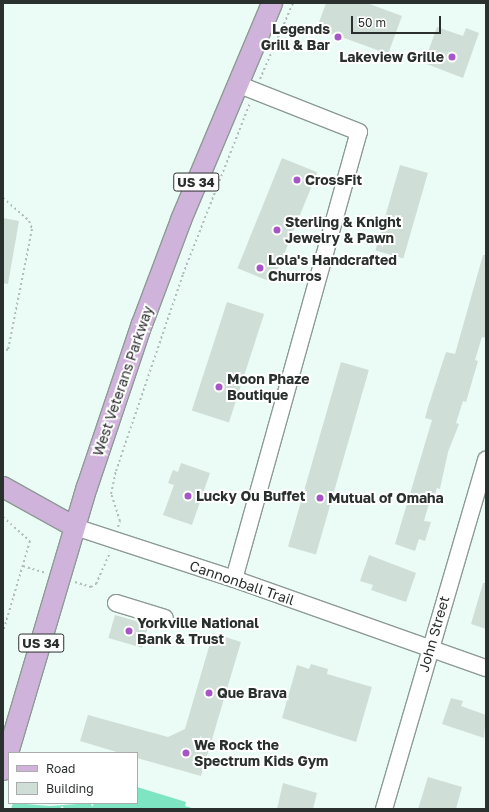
<!DOCTYPE html>
<style>
body{margin:0}
#map{position:relative;width:489px;height:812px;overflow:hidden;background:#ebfbf5;font-family:"Golos Text",sans-serif}
div>[style]{position:absolute}
.green>*{inset:0;background:#7de5c1}
.building>*{inset:0;background:#cfdfd8;transform-origin:0 0}
.path>*{height:2px;margin-top:-1px;transform-origin:0;background:repeating-linear-gradient(90deg,#b0bdb8 0 2px,transparent 0 5px)}
.roads{filter:drop-shadow(1px 0 #8d9b95) drop-shadow(-1px 0 #8d9b95) drop-shadow(0 1px #8d9b95) drop-shadow(0 -1px #8d9b95)}
.minor>*{height:16px;margin:-8px;padding:0 8px;transform-origin:8px;border-radius:8px;background:#fff}
.major>*{height:20px;margin:-10px;padding:0 10px;transform-origin:10px;border-radius:10px;background:#cfb3da}
.dots>*{width:11px;height:11px;translate:-50% -50%;box-sizing:border-box;border:2px solid #fff;border-radius:50%}
span{translate:-50% -50%;white-space:nowrap;text-align:center;line-height:1.15;-webkit-text-stroke:4px #fff;paint-order:stroke}
.shield-label span{padding:1px 3px;background:#fff;border:1px solid;border-radius:3px;-webkit-text-stroke-width:0}
.shield-label{font-size:13px;color:#2a302d;font-weight:700}
.poi-label{font-size:14px;color:#2a302d;font-weight:700}
.right{translate:-100% -50%;text-align:right}
.left{translate:0 -50%;text-align:left}
.street-label{font-size:14px;color:#2a302d}
.frame{position:absolute;inset:0;border:4px solid #2a302d;pointer-events:none}
.legend{position:absolute;left:8px;top:752px;width:130px;height:52px;box-sizing:border-box;background:#fff;border:1px solid #aaacab;margin:0;padding:5px 7px;list-style:none;font-size:12px;color:#2a302d}
.legend li{display:flex;align-items:center;gap:8px;height:20px}
.legend b{width:20px;border:1px solid #aaacab}
.scale{position:absolute;left:351px;top:16px;width:90px;height:18px;box-sizing:border-box;border:2px solid #2a302d;border-top:0;padding-left:5px;font-size:12px;line-height:14px;white-space:nowrap;color:#2a302d;-webkit-text-stroke:3px #fff;paint-order:stroke}
</style>
<div id="map">
<div class="green">
<i style="clip-path:polygon(137px 787px,186px 802px,185px 806px,195px 809px,65px 809px,62px 806px,60px 809px,11px 809px,13px 803px,50px 806px,91px 803px,92px 807px,94px 803px,137px 803px)"></i>
</div>
<div class="building">
<i style="clip-path:polygon(326px 3px,367px 3px,402px 16px,388px 54px,317px 28px)"></i>
<i style="clip-path:polygon(437px 27px,463px 36px,466px 28px,479px 33px,463px 78px,424px 63px)"></i>
<i style="left:282px;top:158px;width:38px;height:119px;rotate:22deg"></i>
<i style="left:400px;top:165px;width:29px;height:89px;rotate:16deg"></i>
<i style="clip-path:polygon(3px 218px,19px 221px,8px 284px,3px 283px)"></i>
<i style="clip-path:polygon(483px 255px,486px 255px,486px 338px,482px 337px,475px 360px,478px 361px,466px 402px,463px 401px,456px 423px,459px 424px,448px 452px,440px 489px,437px 488px,433px 501px,430px 500px,424px 521px,431px 522px,425px 541px,419px 539px,415px 551px,395px 544px,432px 420px,425px 418px,428px 407px,446px 352px,455px 354px)"></i>
<i style="left:227px;top:302px;width:39px;height:114px;rotate:18deg"></i>
<i style="left:341px;top:362px;width:29px;height:192px;rotate:16deg"></i>
<i style="clip-path:polygon(181px 463px,210px 473px,192px 525px,163px 515px,174px 485px,168px 483px,173px 470px,178px 472px)"></i>
<i style="clip-path:polygon(369px 555px,416px 573px,406px 602px,371px 590px,373px 585px,360px 581px)"></i>
<i style="clip-path:polygon(483px 583px,486px 583px,486px 629px,471px 624px)"></i>
<i style="left:115px;top:615px;width:35px;height:24px;rotate:16deg"></i>
<i style="clip-path:polygon(213px 633px,241px 642px,201px 776px,137px 758px,137px 753px,120px 753px,80px 741px,88px 715px,168px 737px,185px 729px)"></i>
<i style="clip-path:polygon(311px 664px,328px 669px,327px 674px,372px 687px,356px 742px,282px 718px,297px 665px,309px 669px)"></i>
<i style="clip-path:polygon(451px 698px,463px 701px,461px 706px,486px 715px,484px 738px,442px 724px)"></i>
<i style="clip-path:polygon(428px 777px,462px 787px,456px 809px,418px 809px)"></i>
<i style="clip-path:polygon(283px 783px,317px 793px,313px 809px,277px 809px)"></i>
</div>
<div class="path">
<i style="left:260px;top:79px;width:83px;rotate:-66.5deg"></i>
<i style="left:3px;top:198px;width:35px;rotate:41deg"></i>
<i style="left:29px;top:221px;width:9px;rotate:69deg"></i>
<i style="left:32px;top:229px;width:123px;rotate:101.2deg"></i>
<i style="left:8px;top:350px;width:5px;rotate:-169deg"></i>
<i style="left:3px;top:517px;width:36px;rotate:42deg"></i>
<i style="left:30px;top:541px;width:95px;rotate:106.5deg"></i>
<i style="left:118px;top:527px;width:6px;rotate:-72deg"></i>
<i style="left:120px;top:521px;width:28px;rotate:-108deg"></i>
<i style="left:111px;top:494px;width:24px;rotate:-78deg"></i>
<i style="left:116px;top:471px;width:208px;rotate:-71.2deg"></i>
<i style="left:183px;top:274px;width:184px;rotate:-68.6deg"></i>
<i style="left:23px;top:566px;width:24px;rotate:17deg"></i>
<i style="left:75px;top:582px;width:17px;rotate:17deg"></i>
<i style="left:91px;top:587px;width:6px;rotate:-31deg"></i>
<i style="left:96px;top:584px;width:35px;rotate:-66deg"></i>
</div>
<div class="roads">
<div class="minor">
<i style="left:75px;top:527px;width:167px;rotate:18.1deg"></i>
<i style="left:234px;top:579px;width:267px;rotate:19.5deg"></i>
<i style="left:234px;top:579px;width:464px;rotate:-74.4deg"></i>
<i style="left:359px;top:132px;width:131px;rotate:-158.5deg"></i>
<i style="left:116px;top:603px;width:51px;rotate:17deg"></i>
<i style="left:384px;top:809px;width:364px;rotate:-73.7deg"></i>
</div>
<div class="major">
<i style="left:3px;top:487px;width:82px;rotate:29.1deg"></i>
<i style="left:3px;top:770px;width:295px;rotate:-73.5deg"></i>
<i style="left:87px;top:487px;width:172px;rotate:-71.4deg"></i>
<i style="left:142px;top:324px;width:111px;rotate:-69.4deg"></i>
<i style="left:181px;top:220px;width:235px;rotate:-67.2deg"></i>
</div>
</div>
<div class="dots">
<i style="left:338px;top:37px;background:#a856c6"></i>
<i style="left:452px;top:57px;background:#a856c6"></i>
<i style="left:297px;top:180px;background:#a856c6"></i>
<i style="left:277px;top:230px;background:#a856c6"></i>
<i style="left:260px;top:268px;background:#a856c6"></i>
<i style="left:219px;top:387px;background:#a856c6"></i>
<i style="left:188px;top:496px;background:#a856c6"></i>
<i style="left:320px;top:498px;background:#a856c6"></i>
<i style="left:129px;top:631px;background:#a856c6"></i>
<i style="left:209px;top:693px;background:#a856c6"></i>
<i style="left:186px;top:753px;background:#a856c6"></i>
</div>
<div class="shield-label">
<span style="left:196px;top:182px">US 34</span>
<span style="left:41px;top:643px">US 34</span>
</div>
<div class="poi-label">
<span class="right" style="left:330px;top:37px">Legends<br>Grill &amp; Bar</span>
<span class="right" style="left:444px;top:57px">Lakeview Grille</span>
<span class="left" style="left:305px;top:180px">CrossFit</span>
<span class="left" style="left:285px;top:230px">Sterling &amp; Knight<br>Jewelry &amp; Pawn</span>
<span class="left" style="left:268px;top:268px">Lola's Handcrafted<br>Churros</span>
<span class="left" style="left:227px;top:387px">Moon Phaze<br>Boutique</span>
<span class="left" style="left:196px;top:496px">Lucky Ou Buffet</span>
<span class="left" style="left:328px;top:498px">Mutual of Omaha</span>
<span class="left" style="left:137px;top:631px">Yorkville National<br>Bank &amp; Trust</span>
<span class="left" style="left:217px;top:693px">Que Brava</span>
<span class="left" style="left:194px;top:753px">We Rock the<br>Spectrum Kids Gym</span>
</div>
<div class="street-label">
<span style="left:123px;top:381px;rotate:-71deg">West Veterans Parkway</span>
<span style="left:242px;top:583px;rotate:19deg">Cannonball Trail</span>
<span style="left:434px;top:634px;rotate:-74deg">John Street</span>
</div>
<div class="frame"></div>
<ul class="legend">
<li><b style="height:5px;background:#cfb3da"></b>Road</li>
<li><b style="height:11px;background:#cfdfd8"></b>Building</li>
</ul>
<div class="scale">50 m</div>
</div>
